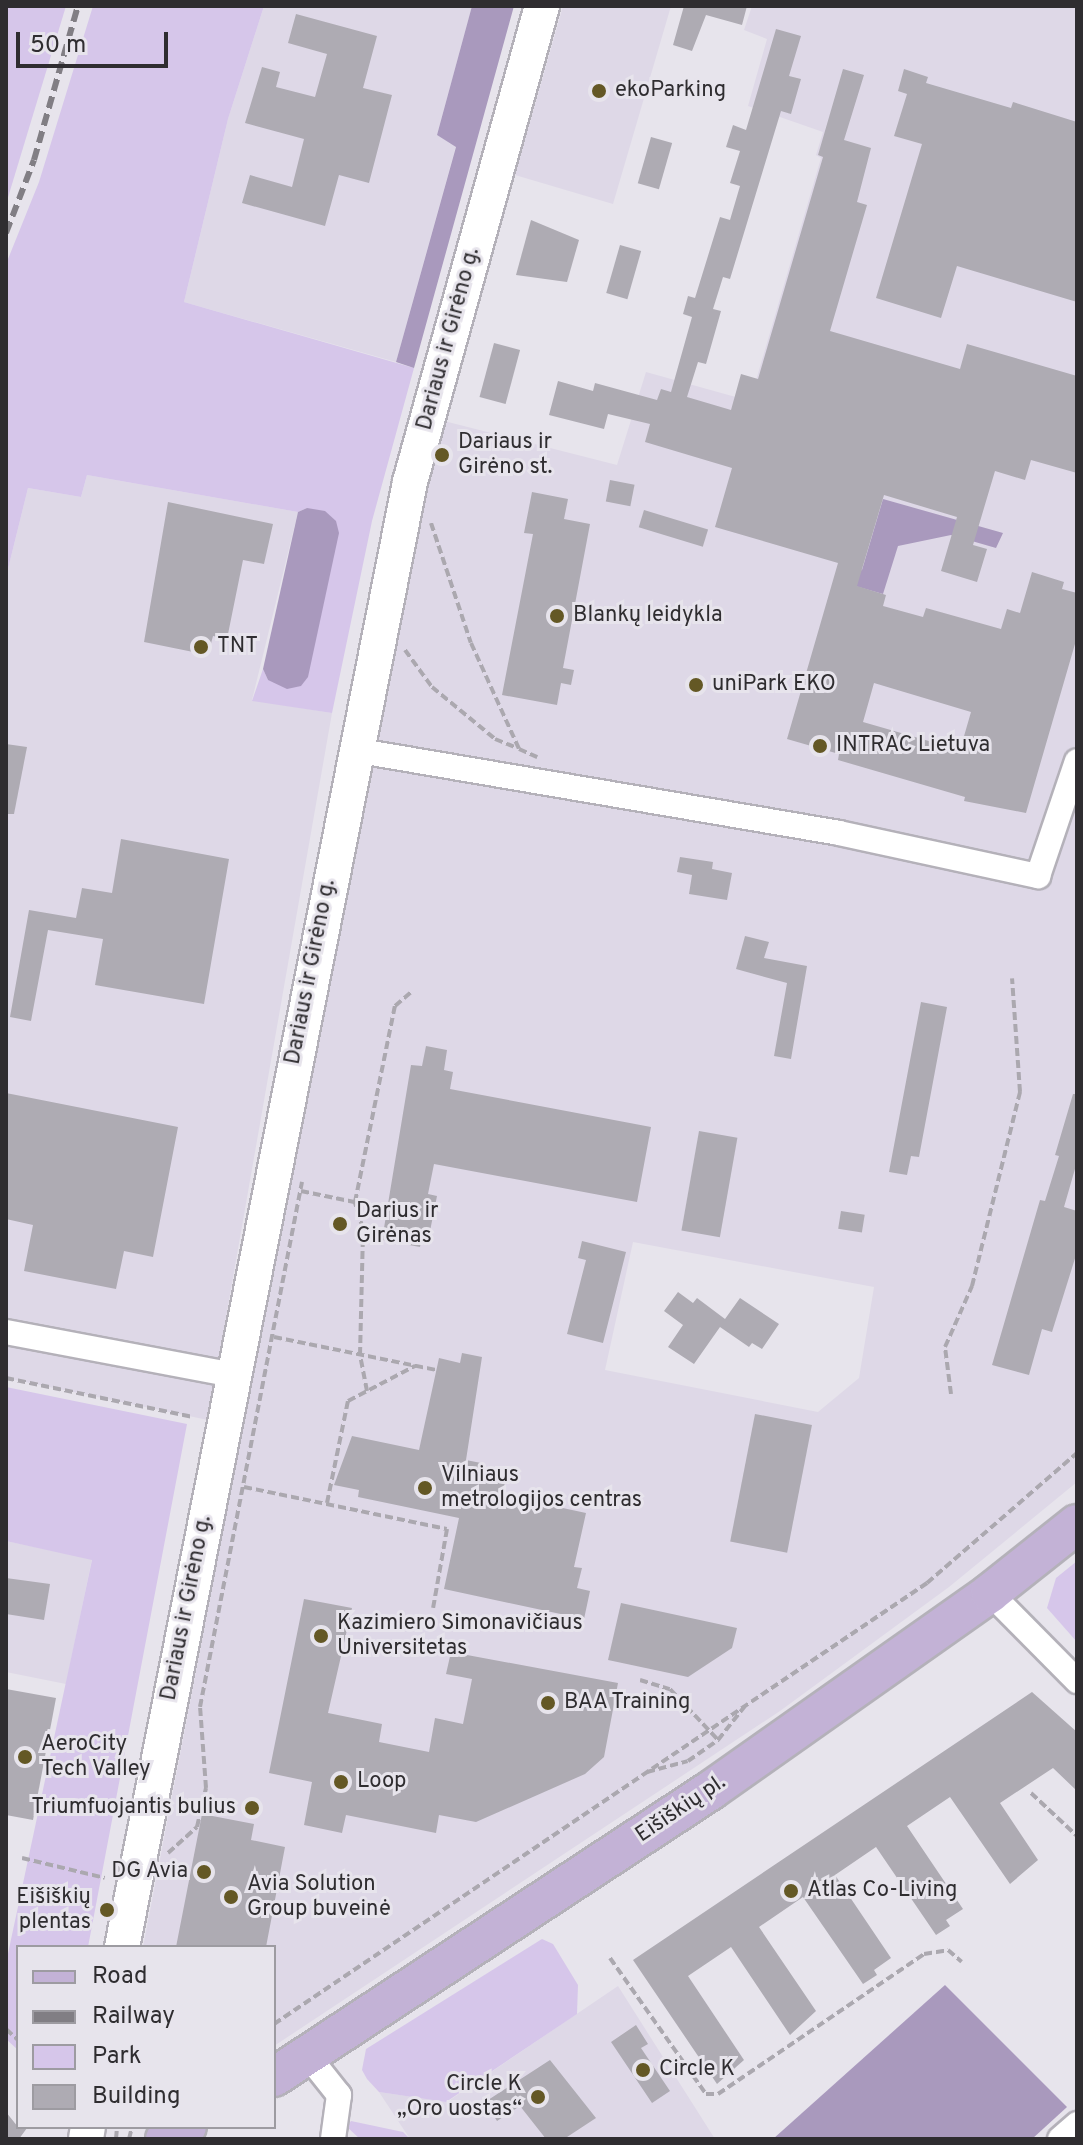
<!DOCTYPE html>
<meta charset="utf-8">
<style>
body{margin:0}
#map{position:relative;width:1083px;height:2145px;overflow:hidden;background:#e7e4ec;font-family:Overpass,sans-serif}
div>[style]{position:absolute}
.built>*{inset:0;background:#ded8e7}
.green>*{inset:0;background:#d6c6ea}
.forest>*{inset:0;background:#a999bd}
.building>*{inset:0;background:#aeabb3;transform-origin:0 0}
.path>*{height:4px;margin-top:-2px;transform-origin:0;background:repeating-linear-gradient(90deg,#aba8af 0 8px,transparent 0 12px)}
.roads{filter:drop-shadow(2px 0 #b4b1b9) drop-shadow(-2px 0 #b4b1b9) drop-shadow(0 2px #b4b1b9) drop-shadow(0 -2px #b4b1b9)}
.street>*{height:24px;margin:-12px;padding:0 12px;transform-origin:12px;border-radius:12px;background:#fff}
.secondary>*{height:34px;margin:-17px;padding:0 17px;transform-origin:17px;border-radius:17px;background:#fff}
.primary>*{height:38px;margin:-19px;padding:0 19px;transform-origin:19px;border-radius:19px;background:#c3b2d6}
.rail>*{height:6px;margin-top:-3px;transform-origin:0;background:repeating-linear-gradient(90deg,#817e84 0 12px,transparent 0 18px)}
.dots>*{width:22px;height:22px;translate:-50% -50%;box-sizing:border-box;border:4px solid #e7e4ec;border-radius:50%}
span{translate:-50% -50%;white-space:nowrap;text-align:center;line-height:1.15;-webkit-text-stroke:6px #e7e4ec;paint-order:stroke}
.poi-label{font-size:22px;color:#2f2d30}
.left{translate:0 -50%;text-align:left}
.right{translate:-100% -50%;text-align:right}
.street-label{font-size:22px;color:#2f2d30}
.frame{position:absolute;inset:0;border:8px solid #2f2d30;pointer-events:none}
.legend{position:absolute;left:16px;top:1945px;width:260px;height:184px;box-sizing:border-box;background:#e7e4ec;border:2px solid #9d9ba1;margin:0;padding:10px 14px;list-style:none;font-size:24px;color:#2f2d30}
.legend li{display:flex;align-items:center;gap:16px;height:40px}
.legend b{width:40px;border:2px solid #9d9ba1}
.scale{position:absolute;left:16px;top:32px;width:152px;height:36px;box-sizing:border-box;border:4px solid #2f2d30;border-top:0;padding-left:10px;font-size:24px;line-height:28px;white-space:nowrap;color:#2f2d30;-webkit-text-stroke:6px #e7e4ec;paint-order:stroke}
</style>
<div id="map">
<div class="built">
<i style="clip-path:polygon(264px 6px,472px 6px,437px 135px,456px 146px,396px 362px,184px 302px,228px 119px)"></i>
<i style="clip-path:polygon(563px 6px,671px 6px,613px 204px,515px 175px)"></i>
<i style="clip-path:polygon(evenodd,752px 6px,1077px 6px,1077px 1482px,949px 1587px,780px 1711px,274px 2046px,274px 1947px,143px 1947px,411px 554px,444px 421px,617px 465px,646px 372px,750px 401px,821px 158px,816px 155px,823px 132px,748px 106px,767px 39px,744px 30px,752px 6px,633px 1242px,874px 1287px,859px 1378px,818px 1412px,605px 1370px,633px 1242px)"></i>
<i style="clip-path:polygon(87px 475px,298px 512px,252px 700px,332px 713px,208px 1420px,6px 1378px,6px 577px,28px 488px,81px 497px)"></i>
<i style="clip-path:polygon(6px 1541px,92px 1559px,66px 1684px,6px 1672px)"></i>
<i style="clip-path:polygon(618px 1986px,715px 2139px,410px 2139px,379px 2092px,447px 2102px)"></i>
</div>
<div class="green">
<i style="clip-path:polygon(6px 6px,66px 6px,6px 204px)"></i>
<i style="clip-path:polygon(93px 6px,264px 6px,228px 119px,184px 302px,414px 368px,372px 521px,332px 713px,252px 701px,263px 669px,268px 680px,307px 508px,298px 512px,87px 475px,81px 497px,28px 488px,6px 577px,6px 264px,39px 182px)"></i>
<i style="clip-path:polygon(6px 1387px,187px 1424px,88px 1947px,18px 1947px,18px 2050px,6px 2039px,6px 1963px,92px 1560px,6px 1541px)"></i>
<i style="clip-path:polygon(1077px 1561px,1077px 1642px,1047px 1608px,1056px 1578px)"></i>
<i style="clip-path:polygon(542px 1939px,553px 1944px,578px 1985px,577px 2014px,446px 2102px,379px 2092px,367px 2079px,362px 2070px,366px 2049px)"></i>
<i style="clip-path:polygon(351px 2121px,403px 2132px,410px 2139px,360px 2139px,347px 2127px)"></i>
</div>
<div class="forest">
<i style="clip-path:polygon(472px 6px,514px 6px,414px 368px,396px 362px,456px 147px,437px 135px)"></i>
<i style="clip-path:polygon(883px 499px,1003px 533px,996px 548px,951px 535px,898px 546px,883px 594px,834px 580px,862px 570px)"></i>
<i style="clip-path:polygon(307px 508px,325px 511px,336px 521px,339px 533px,308px 677px,301px 686px,287px 689px,268px 680px,263px 669px,298px 512px)"></i>
<i style="clip-path:polygon(945px 1985px,1067px 2107px,1032px 2139px,773px 2139px)"></i>
</div>
<div class="building">
<i style="clip-path:polygon(684px 6px,747px 6px,742px 25px,706px 15px,692px 51px,673px 45px)"></i>
<i style="clip-path:polygon(296px 14px,377px 36px,363px 88px,392px 95px,369px 183px,339px 175px,325px 226px,242px 203px,250px 175px,292px 187px,304px 139px,245px 123px,262px 67px,280px 72px,276px 87px,315px 97px,327px 54px,288px 43px)"></i>
<i style="clip-path:polygon(evenodd,776px 29px,801px 36px,789px 76px,801px 79px,791px 114px,781px 111px,730px 279px,723px 277px,713px 309px,721px 311px,706px 364px,698px 362px,687px 397px,731px 410px,741px 374px,758px 379px,823px 157px,818px 155px,843px 69px,864px 75px,844px 140px,871px 148px,857px 202px,867px 205px,830px 331px,960px 369px,967px 344px,1077px 376px,1077px 473px,1031px 460px,1025px 480px,995px 471px,973px 545px,987px 549px,977px 582px,941px 571px,957px 517px,884px 495px,857px 586px,886px 595px,883px 606px,923px 617px,926px 608px,1001px 629px,1007px 609px,1020px 613px,1032px 572px,1064px 582px,1062px 589px,1077px 593px,1077px 637px,1026px 813px,964px 801px,965px 797px,838px 760px,839px 754px,787px 739px,838px 563px,715px 527px,732px 468px,645px 442px,650px 424px,608px 414px,604px 429px,549px 415px,558px 381px,593px 391px,595px 383px,657px 400px,661px 389px,671px 392px,692px 317px,683px 314px,688px 296px,695px 298px,720px 217px,730px 220px,740px 186px,730px 183px,740px 151px,726px 147px,733px 125px,746px 130px,776px 29px,874px 683px,971px 712px,960px 750px,863px 722px,874px 683px)"></i>
<i style="clip-path:polygon(904px 69px,928px 77px,926px 83px,1011px 108px,1013px 102px,1077px 122px,1077px 302px,957px 266px,941px 318px,876px 298px,922px 144px,894px 136px,907px 94px,898px 91px)"></i>
<i style="left:651px;top:137px;width:22px;height:48px;rotate:16deg"></i>
<i style="clip-path:polygon(531px 220px,579px 240px,567px 282px,516px 275px)"></i>
<i style="left:620px;top:245px;width:22px;height:50px;rotate:16deg"></i>
<i style="left:494px;top:343px;width:27px;height:56px;rotate:15deg"></i>
<i style="left:610px;top:480px;width:25px;height:22px;rotate:11deg"></i>
<i style="clip-path:polygon(532px 492px,568px 499px,564px 519px,590px 524px,563px 668px,574px 670px,571px 685px,561px 683px,557px 705px,502px 695px,533px 534px,524px 533px)"></i>
<i style="clip-path:polygon(168px 502px,273px 524px,264px 564px,243px 560px,227px 639px,213px 636px,208px 655px,144px 642px)"></i>
<i style="left:644px;top:510px;width:67px;height:18px;rotate:17deg"></i>
<i style="clip-path:polygon(6px 744px,27px 747px,14px 814px,6px 814px)"></i>
<i style="clip-path:polygon(121px 839px,229px 859px,204px 1004px,95px 985px,103px 939px,48px 930px,31px 1021px,10px 1017px,29px 910px,76px 918px,82px 888px,112px 893px)"></i>
<i style="clip-path:polygon(680px 857px,713px 862px,712px 869px,732px 873px,727px 900px,689px 894px,692px 875px,677px 872px)"></i>
<i style="clip-path:polygon(745px 936px,769px 942px,764px 958px,807px 966px,791px 1059px,774px 1056px,787px 983px,736px 969px)"></i>
<i style="clip-path:polygon(921px 1002px,947px 1007px,919px 1157px,911px 1156px,907px 1175px,889px 1172px)"></i>
<i style="clip-path:polygon(426px 1046px,447px 1050px,444px 1070px,453px 1072px,450px 1089px,651px 1127px,637px 1202px,434px 1164px,428px 1194px,437px 1196px,430px 1231px,423px 1230px,420px 1247px,382px 1240px,411px 1065px,422px 1066px)"></i>
<i style="clip-path:polygon(6px 1093px,178px 1127px,153px 1257px,124px 1251px,116px 1289px,24px 1271px,33px 1225px,6px 1219px)"></i>
<i style="clip-path:polygon(1073px 1094px,1077px 1094px,1077px 1162px,1064px 1207px,1077px 1211px,1077px 1252px,1052px 1332px,1042px 1329px,1029px 1375px,992px 1365px,1040px 1200px,1045px 1201px,1059px 1156px,1055px 1155px)"></i>
<i style="left:699px;top:1131px;width:39px;height:101px;rotate:10deg"></i>
<i style="left:841px;top:1211px;width:24px;height:18px;rotate:9deg"></i>
<i style="clip-path:polygon(582px 1241px,626px 1252px,603px 1343px,567px 1334px,586px 1260px,578px 1258px)"></i>
<i style="clip-path:polygon(678px 1292px,693px 1303px,697px 1298px,725px 1319px,740px 1298px,779px 1324px,762px 1349px,752px 1343px,749px 1347px,720px 1327px,694px 1364px,668px 1347px,683px 1325px,664px 1311px)"></i>
<i style="clip-path:polygon(462px 1353px,482px 1357px,466px 1460px,481px 1463px,479px 1473px,506px 1478px,502px 1495px,586px 1513px,574px 1567px,582px 1568px,577px 1588px,590px 1591px,584px 1619px,444px 1589px,459px 1518px,358px 1497px,359px 1490px,334px 1485px,352px 1436px,419px 1450px,439px 1358px,460px 1363px)"></i>
<i style="left:755px;top:1414px;width:58px;height:130px;rotate:11deg"></i>
<i style="clip-path:polygon(6px 1578px,50px 1584px,44px 1620px,6px 1614px)"></i>
<i style="clip-path:polygon(304px 1599px,352px 1608px,328px 1713px,382px 1724px,379px 1742px,429px 1752px,435px 1718px,463px 1724px,472px 1679px,446px 1674px,451px 1652px,618px 1683px,604px 1757px,585px 1774px,476px 1822px,439px 1815px,436px 1833px,346px 1815px,342px 1833px,304px 1825px,312px 1782px,269px 1773px)"></i>
<i style="clip-path:polygon(621px 1603px,737px 1628px,732px 1648px,688px 1677px,608px 1660px)"></i>
<i style="clip-path:polygon(6px 1689px,56px 1698px,33px 1820px,6px 1815px)"></i>
<i style="clip-path:polygon(1032px 1692px,1077px 1732px,1077px 1791px,1053px 1768px,1000px 1803px,1038px 1860px,1010px 1884px,950px 1797px,907px 1826px,963px 1909px,946px 1920px,950px 1926px,936px 1935px,876px 1847px,835px 1875px,891px 1958px,874px 1970px,877px 1975px,863px 1984px,803px 1897px,759px 1927px,816px 2011px,790px 2035px,731px 1947px,688px 1976px,744px 2060px,717px 2084px,633px 1960px)"></i>
<i style="clip-path:polygon(202px 1814px,254px 1824px,251px 1840px,285px 1847px,266px 1947px,176px 1947px)"></i>
<i style="clip-path:polygon(636px 2025px,648px 2044px,641px 2048px,670px 2091px,652px 2103px,611px 2042px)"></i>
<i style="clip-path:polygon(550px 2060px,596px 2118px,564px 2139px,546px 2139px,520px 2106px,497px 2121px,485px 2102px)"></i>
<i style="clip-path:polygon(6px 2112px,18px 2127px,27px 2128px,19px 2139px,6px 2139px)"></i>
</div>
<div class="path">
<i style="left:431px;top:523px;width:126px;rotate:71.6deg"></i>
<i style="left:471px;top:643px;width:116px;rotate:65.6deg"></i>
<i style="left:519px;top:749px;width:20px;rotate:24deg"></i>
<i style="left:405px;top:650px;width:46px;rotate:53.9deg"></i>
<i style="left:432px;top:687px;width:82px;rotate:39.5deg"></i>
<i style="left:495px;top:739px;width:24px;rotate:22deg"></i>
<i style="left:301px;top:1191px;width:89px;rotate:11.7deg"></i>
<i style="left:274px;top:1337px;width:165px;rotate:11.5deg"></i>
<i style="left:6px;top:1378px;width:191px;rotate:11.8deg"></i>
<i style="left:367px;top:1391px;width:37px;rotate:-101deg"></i>
<i style="left:360px;top:1355px;width:126px;rotate:-88.6deg"></i>
<i style="left:363px;top:1229px;width:28px;rotate:-107deg"></i>
<i style="left:355px;top:1202px;width:200px;rotate:-78.5deg"></i>
<i style="left:395px;top:1006px;width:23px;rotate:-41deg"></i>
<i style="left:951px;top:1394px;width:47px;rotate:-97.3deg"></i>
<i style="left:945px;top:1347px;width:67px;rotate:-66.1deg"></i>
<i style="left:972px;top:1286px;width:200px;rotate:-76.1deg"></i>
<i style="left:1020px;top:1092px;width:114px;rotate:-94deg"></i>
<i style="left:244px;top:1487px;width:207px;rotate:11.7deg"></i>
<i style="left:447px;top:1529px;width:80px;rotate:100deg"></i>
<i style="left:327px;top:1503px;width:104px;rotate:-78.4deg"></i>
<i style="left:348px;top:1401px;width:76px;rotate:-27.6deg"></i>
<i style="left:640px;top:1680px;width:31px;rotate:17deg"></i>
<i style="left:670px;top:1689px;width:70px;rotate:46.7deg"></i>
<i style="left:647px;top:1772px;width:42px;rotate:-15deg"></i>
<i style="left:688px;top:1761px;width:37px;rotate:-35deg"></i>
<i style="left:718px;top:1740px;width:43px;rotate:-51.5deg"></i>
<i style="left:1031px;top:1793px;width:63px;rotate:43.1deg"></i>
<i style="left:168px;top:1853px;width:39px;rotate:-42deg"></i>
<i style="left:197px;top:1827px;width:40px;rotate:-77deg"></i>
<i style="left:206px;top:1788px;width:81px;rotate:-94.2deg"></i>
<i style="left:200px;top:1707px;width:535px;rotate:-79.01deg"></i>
<i style="left:22px;top:1858px;width:85px;rotate:13.5deg"></i>
<i style="left:610px;top:1958px;width:166px;rotate:54.8deg"></i>
<i style="left:706px;top:2094px;width:12px"></i>
<i style="left:718px;top:2094px;width:249px;rotate:-34.2deg"></i>
<i style="left:924px;top:1954px;width:24px;rotate:-9deg"></i>
<i style="left:948px;top:1950px;width:18px;rotate:41deg"></i>
<i style="left:274px;top:2024px;width:788px;rotate:-34.03deg"></i>
<i style="left:927px;top:1583px;width:198px;rotate:-40.9deg"></i>
<i style="left:6px;top:2029px;width:16px;rotate:43deg"></i>
<i style="left:116px;top:2139px;width:12px;rotate:-85deg"></i>
<i style="left:129px;top:2139px;width:12px;rotate:-76deg"></i>
</div>
<div class="roads">
<div class="street">
<i style="left:354px;top:750px;width:492px;rotate:9.7deg"></i>
<i style="left:839px;top:833px;width:204px;rotate:12.2deg"></i>
<i style="left:1038px;top:876px;width:121px;rotate:-71.3deg"></i>
<i style="left:6px;top:1332px;width:231px;rotate:10.7deg"></i>
<i style="left:990px;top:1593px;width:124px;rotate:45.3deg"></i>
<i style="left:308px;top:2056px;width:50px;rotate:51.5deg"></i>
<i style="left:339px;top:2095px;width:44px;rotate:97.8deg"></i>
<i style="left:1060px;top:2139px;width:23px;rotate:-41deg"></i>
</div>
<div class="secondary">
<i style="left:122px;top:1947px;width:1493px;rotate:-78.88deg"></i>
<i style="left:410px;top:482px;width:494px;rotate:-74.5deg"></i>
<i style="left:86px;top:2139px;width:12px;rotate:-81deg"></i>
</div>
<div class="primary">
<i style="left:274px;top:2077px;width:523px;rotate:-33.29deg"></i>
<i style="left:711px;top:1790px;width:342px;rotate:-35.2deg"></i>
<i style="left:990px;top:1593px;width:111px;rotate:-38.4deg"></i>
<i style="left:165px;top:2139px;width:25px;rotate:-29deg"></i>
</div>
</div>
<div class="rail">
<i style="left:6px;top:233px;width:78px;rotate:-69deg"></i>
<i style="left:34px;top:160px;width:160px;rotate:-74.1deg"></i>
</div>
<div class="dots">
<i style="left:599px;top:91px;background:#645825"></i>
<i style="left:442px;top:455px;background:#645825"></i>
<i style="left:557px;top:616px;background:#645825"></i>
<i style="left:201px;top:647px;background:#645825"></i>
<i style="left:696px;top:685px;background:#645825"></i>
<i style="left:820px;top:746px;background:#645825"></i>
<i style="left:340px;top:1224px;background:#645825"></i>
<i style="left:425px;top:1488px;background:#645825"></i>
<i style="left:321px;top:1636px;background:#645825"></i>
<i style="left:548px;top:1703px;background:#645825"></i>
<i style="left:25px;top:1757px;background:#645825"></i>
<i style="left:341px;top:1782px;background:#645825"></i>
<i style="left:252px;top:1808px;background:#645825"></i>
<i style="left:204px;top:1872px;background:#645825"></i>
<i style="left:791px;top:1891px;background:#645825"></i>
<i style="left:231px;top:1897px;background:#645825"></i>
<i style="left:107px;top:1910px;background:#645825"></i>
<i style="left:643px;top:2070px;background:#645825"></i>
<i style="left:538px;top:2097px;background:#645825"></i>
</div>
<div class="poi-label">
<span class="left" style="left:615px;top:91px">ekoParking</span>
<span class="left" style="left:458px;top:455px">Dariaus ir<br>Girėno st.</span>
<span class="left" style="left:573px;top:616px">Blankų leidykla</span>
<span class="left" style="left:217px;top:647px">TNT</span>
<span class="left" style="left:712px;top:685px">uniPark EKO</span>
<span class="left" style="left:836px;top:746px">INTRAC Lietuva</span>
<span class="left" style="left:356px;top:1224px">Darius ir<br>Girėnas</span>
<span class="left" style="left:441px;top:1488px">Vilniaus<br>metrologijos centras</span>
<span class="left" style="left:337px;top:1636px">Kazimiero Simonavičiaus<br>Universitetas</span>
<span class="left" style="left:564px;top:1703px">BAA Training</span>
<span class="left" style="left:41px;top:1757px">AeroCity<br>Tech Valley</span>
<span class="left" style="left:357px;top:1782px">Loop</span>
<span class="right" style="left:236px;top:1808px">Triumfuojantis bulius</span>
<span class="right" style="left:188px;top:1872px">DG Avia</span>
<span class="left" style="left:247px;top:1897px">Avia Solution<br>Group buveinė</span>
<span class="left" style="left:807px;top:1891px">Atlas Co-Living</span>
<span class="right" style="left:91px;top:1910px">Eišiškių<br>plentas</span>
<span class="left" style="left:659px;top:2070px">Circle K</span>
<span class="right" style="left:522px;top:2097px">Circle K<br>„Oro uostas“</span>
</div>
<div class="street-label">
<span style="left:449px;top:339px;rotate:-75deg">Dariaus ir Girėno g.</span>
<span style="left:311px;top:972px;rotate:-79deg">Dariaus ir Girėno g.</span>
<span style="left:187px;top:1608px;rotate:-79deg">Dariaus ir Girėno g.</span>
<span style="left:681px;top:1809px;rotate:-34deg">Eišiškių pl.</span>
</div>
<div class="frame"></div>
<ul class="legend">
<li><b style="height:10px;background:#c3b2d6"></b>Road</li>
<li><b style="height:10px;background:#817e84"></b>Railway</li>
<li><b style="height:22px;background:#d6c6ea"></b>Park</li>
<li><b style="height:22px;background:#aeabb3"></b>Building</li>
</ul>
<div class="scale">50 m</div>
</div>
